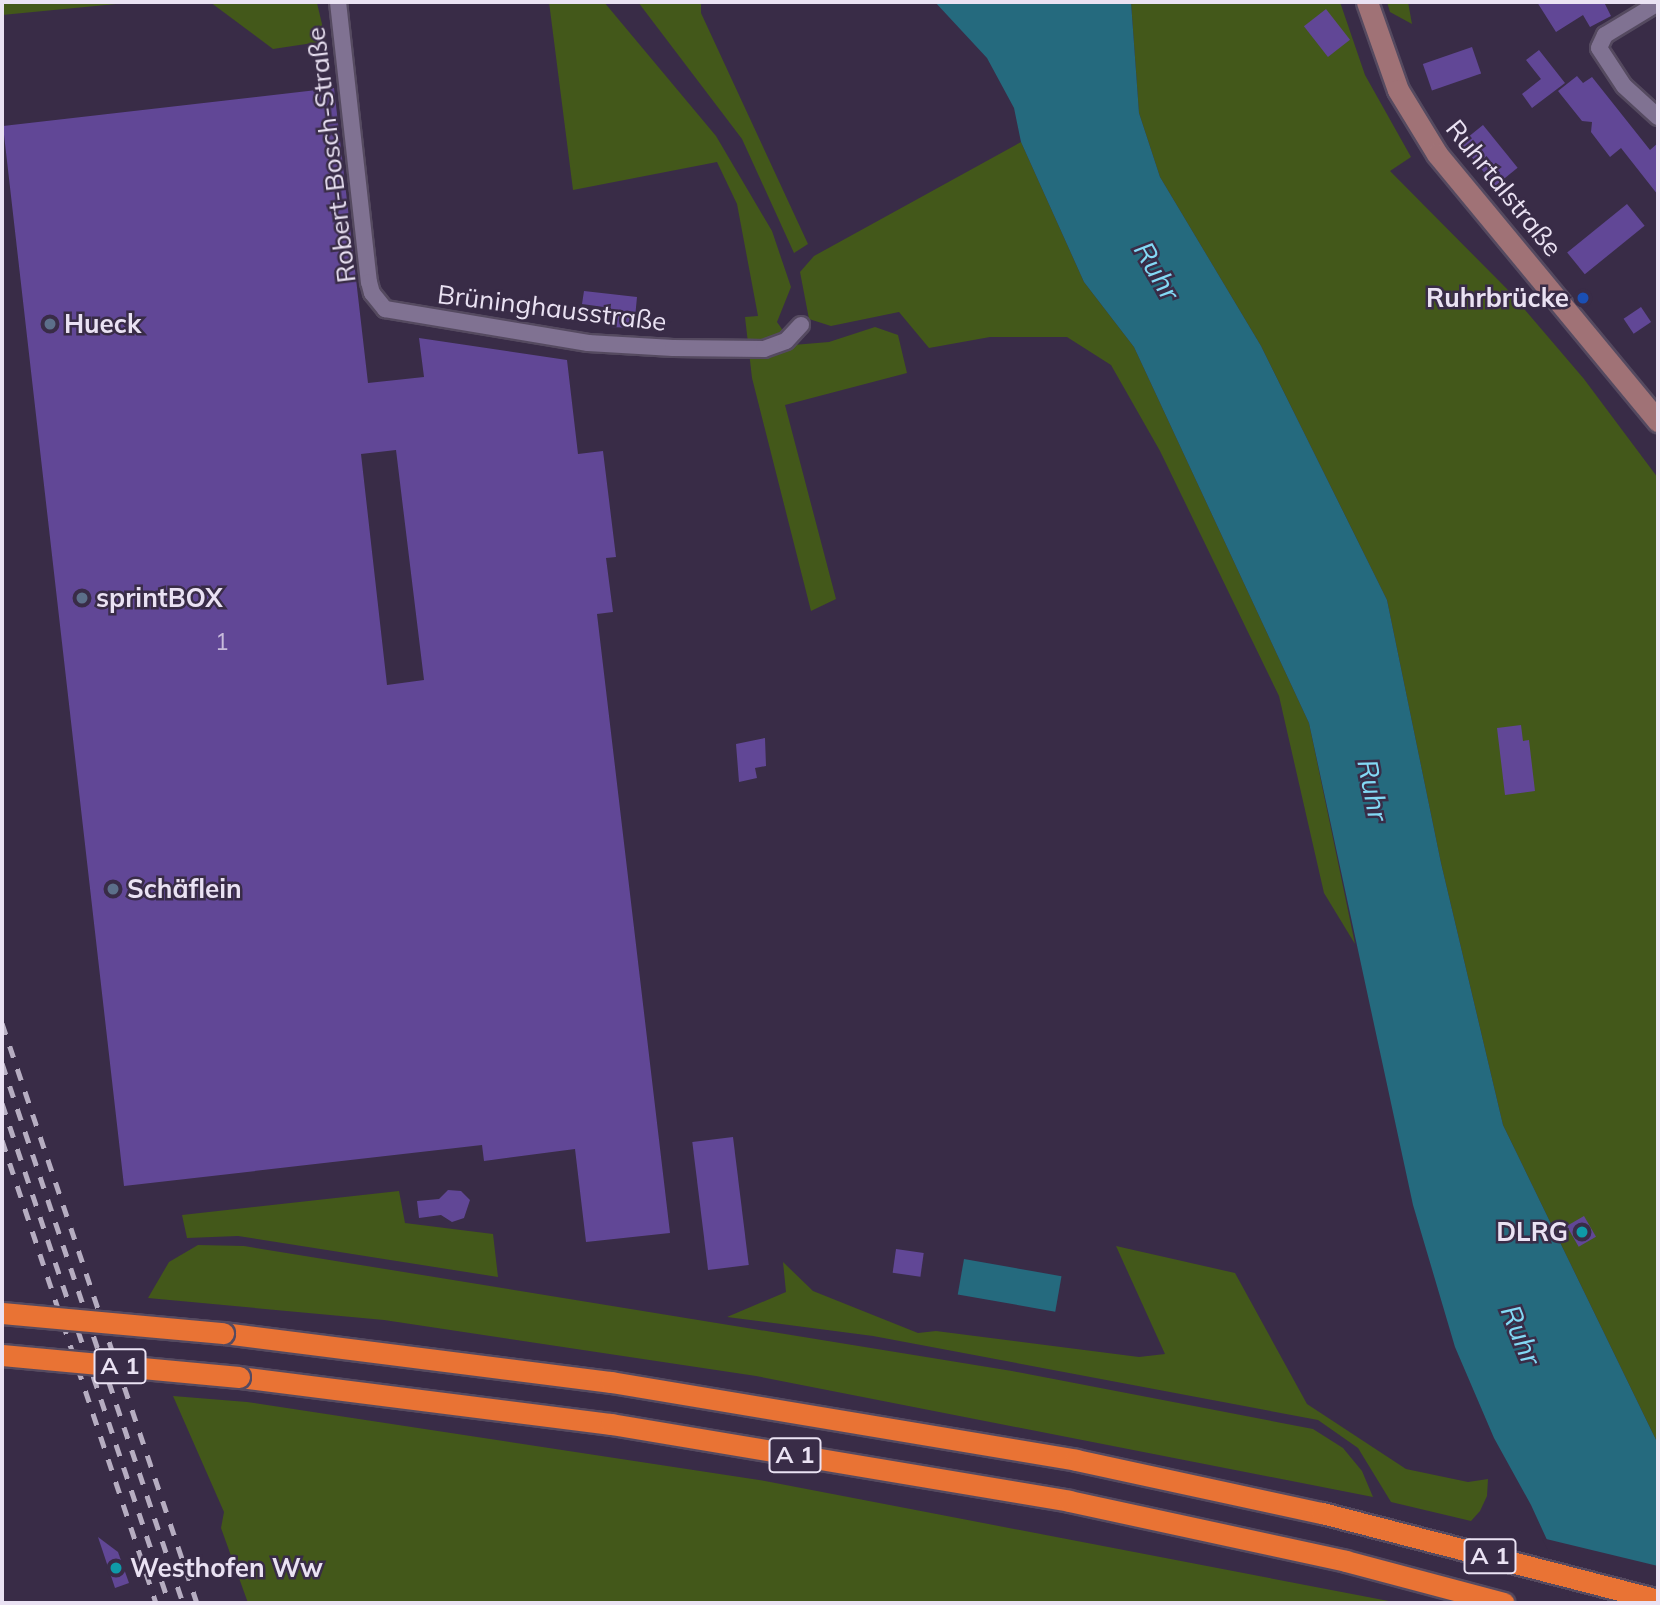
<!DOCTYPE html>
<meta charset="utf-8">
<style>
body{margin:0}
#map{position:relative;width:1660px;height:1605px;overflow:hidden;background:#392c47;font-family:Mulish,sans-serif}
div>[style]{position:absolute}
.green>*{inset:0;background:#43581a}
.water>*{inset:0;background:#256a7e;transform-origin:0 0}
.pier>*{inset:0;background:#392c47}
.building>*{inset:0;background:#614796;transform-origin:0 0}
.roads{filter:drop-shadow(2px 0 #554a60) drop-shadow(-2px 0 #554a60) drop-shadow(0 2px #554a60) drop-shadow(0 -2px #554a60)}
.minor>*{height:16px;margin:-8px;padding:0 8px;transform-origin:8px;border-radius:8px;background:#807292}
.secondary>*{height:21px;margin:-10.5px;padding:0 10.5px;transform-origin:10.5px;border-radius:10.5px;background:#a07276}
.motorway>*{height:21px;margin:-10.5px;padding:0 10.5px;transform-origin:10.5px;border-radius:10.5px;background:#e97334}
.rail>*{height:5px;margin-top:-2.5px;transform-origin:0;background:repeating-linear-gradient(90deg,#b6adc1 0 12px,transparent 0 24px)}
.bridges{filter:drop-shadow(2px 0 #554a60) drop-shadow(-2px 0 #554a60) drop-shadow(0 2px #554a60) drop-shadow(0 -2px #554a60)}
.motorway-bridge>*{height:21px;margin:-10.5px;padding:0 10.5px;transform-origin:10.5px;border-radius:10.5px;background:#e97334}
.dots>*{width:19px;height:19px;translate:-50% -50%;box-sizing:border-box;border:4px solid #392c47;border-radius:50%}
span{translate:-50% -50%;white-space:nowrap;text-align:center;line-height:1.15;-webkit-text-stroke:5px #392c47;paint-order:stroke}
.number-label{font-size:23px;color:#c8bbdc}
.number-label span{-webkit-text-stroke-width:0}
.shield-label span{padding:2px 5px;background:#392c47;border:2px solid;border-radius:5px;-webkit-text-stroke-width:0}
.shield-label{font-size:24px;color:#eae2f3;font-weight:700}
.street-label{font-size:26px;color:#eae2f3}
.poi-label{font-size:26px;color:#eae2f3;font-weight:700}
.right{translate:-100% -50%;text-align:right}
.left{translate:0 -50%;text-align:left}
.water-label{font-size:28px;color:#83d9f5;font-style:italic}
.frame{position:absolute;inset:0;border:4px solid #eae2f3;pointer-events:none}
</style>
<div id="map">
<div class="green">
<i style="clip-path:polygon(2px 2px,137px 2px,2px 15px)"></i>
<i style="clip-path:polygon(210px 2px,317px 3px,326px 41px,273px 49px)"></i>
<i style="clip-path:polygon(549px 2px,604px 2px,716px 136px,772px 231px,791px 287px,777px 322px,793px 345px,829px 342px,875px 327px,898px 335px,907px 373px,785px 405px,836px 599px,811px 611px,752px 378px,745px 317px,758px 316px,737px 204px,717px 162px,573px 190px)"></i>
<i style="clip-path:polygon(638px 2px,701px 2px,701px 13px,808px 244px,794px 253px,742px 139px)"></i>
<i style="clip-path:polygon(1131px 2px,1340px 2px,1365px 75px,1411px 157px,1390px 171px,1507px 289px,1584px 379px,1658px 478px,1658px 1444px,1503px 1125px,1441px 863px,1387px 600px,1261px 346px,1160px 177px,1139px 113px)"></i>
<i style="clip-path:polygon(1387px 2px,1408px 2px,1412px 24px,1390px 12px)"></i>
<i style="clip-path:polygon(1021px 142px,1084px 282px,1134px 347px,1309px 723px,1355px 944px,1324px 893px,1279px 696px,1160px 451px,1111px 365px,1067px 337px,990px 337px,929px 348px,899px 312px,831px 326px,809px 319px,800px 272px,814px 256px)"></i>
<i style="clip-path:polygon(399px 1191px,405px 1223px,493px 1234px,498px 1277px,238px 1236px,187px 1238px,182px 1215px)"></i>
<i style="clip-path:polygon(198px 1245px,244px 1246px,1012px 1371px,1313px 1429px,1343px 1448px,1362px 1471px,1373px 1497px,756px 1376px,384px 1320px,148px 1298px,169px 1262px)"></i>
<i style="clip-path:polygon(1116px 1246px,1235px 1273px,1307px 1404px,1406px 1469px,1468px 1482px,1488px 1479px,1487px 1496px,1480px 1511px,1471px 1521px,1391px 1502px,1358px 1448px,1318px 1420px,873px 1336px,727px 1317px,786px 1292px,783px 1262px,813px 1291px,918px 1333px,936px 1331px,1139px 1357px,1165px 1354px)"></i>
<i style="clip-path:polygon(173px 1396px,247px 1402px,765px 1481px,1399px 1603px,248px 1603px,221px 1528px,224px 1512px)"></i>
</div>
<div class="water">
<i style="clip-path:polygon(935px 2px,1131px 2px,1139px 113px,1160px 177px,1261px 346px,1387px 600px,1441px 863px,1503px 1125px,1658px 1444px,1658px 1603px,1576px 1603px,1531px 1505px,1494px 1438px,1455px 1347px,1413px 1205px,1309px 723px,1134px 347px,1084px 282px,1021px 142px,1014px 108px,987px 58px)"></i>
<i style="left:964px;top:1259px;width:99px;height:36px;rotate:10deg"></i>
</div>
<div class="pier">
<i style="clip-path:polygon(1542px 1538px,1658px 1566px,1658px 1603px,1572px 1603px)"></i>
</div>
<div class="building">
<i style="clip-path:polygon(1537px 2px,1604px 2px,1611px 16px,1590px 27px,1583px 15px,1556px 32px)"></i>
<i style="left:1326px;top:9px;width:39px;height:28px;rotate:52deg"></i>
<i style="left:1472px;top:47px;width:28px;height:52px;rotate:71deg"></i>
<i style="clip-path:polygon(1539px 50px,1565px 83px,1532px 108px,1522px 94px,1541px 79px,1526px 60px)"></i>
<i style="clip-path:polygon(1577px 76px,1583px 83px,1592px 77px,1650px 150px,1658px 143px,1658px 195px,1621px 148px,1610px 157px,1591px 132px,1592px 122px,1582px 121px,1558px 91px)"></i>
<i style="clip-path:polygon(evenodd,334px 88px,368px 383px,424px 377px,419px 338px,567px 360px,578px 454px,603px 451px,616px 557px,606px 558px,613px 612px,597px 614px,670px 1233px,586px 1242px,575px 1149px,484px 1161px,482px 1145px,124px 1186px,3px 126px,334px 88px,396px 450px,424px 680px,387px 685px,361px 454px,396px 450px)"></i>
<i style="left:1483px;top:125px;width:55px;height:29px;rotate:51deg"></i>
<i style="left:1627px;top:204px;width:28px;height:77px;rotate:51deg"></i>
<i style="clip-path:polygon(584px 291px,637px 297px,634px 328px,610px 327px,611px 308px,582px 304px)"></i>
<i style="left:1641px;top:307px;width:18px;height:21px;rotate:56deg"></i>
<i style="clip-path:polygon(1521px 725px,1523px 741px,1529px 740px,1535px 791px,1505px 795px,1497px 728px)"></i>
<i style="clip-path:polygon(765px 738px,766px 766px,755px 768px,757px 778px,739px 782px,736px 744px)"></i>
<i style="left:733px;top:1137px;width:129px;height:41px;rotate:83deg"></i>
<i style="clip-path:polygon(448px 1190px,461px 1191px,470px 1200px,464px 1218px,452px 1222px,441px 1215px,419px 1218px,417px 1201px,439px 1199px)"></i>
<i style="left:1584px;top:1216px;width:24px;height:20px;rotate:60deg"></i>
<i style="left:896px;top:1249px;width:28px;height:24px;rotate:8deg"></i>
<i style="clip-path:polygon(98px 1537px,118px 1552px,129px 1583px,115px 1588px)"></i>
</div>
<div class="roads">
<div class="minor">
<i style="left:338px;top:2px;width:282px;rotate:83.7deg"></i>
<i style="left:369px;top:282px;width:11px;rotate:75deg"></i>
<i style="left:372px;top:293px;width:21px;rotate:51deg"></i>
<i style="left:385px;top:309px;width:206px;rotate:9.5deg"></i>
<i style="left:588px;top:343px;width:85px;rotate:3.4deg"></i>
<i style="left:673px;top:348px;width:91px;rotate:0.6deg"></i>
<i style="left:764px;top:349px;width:23px;rotate:-20deg"></i>
<i style="left:786px;top:341px;width:22px;rotate:-47deg"></i>
<i style="left:1658px;top:3px;width:62px;rotate:148.9deg"></i>
<i style="left:1605px;top:35px;width:14px;rotate:115deg"></i>
<i style="left:1599px;top:48px;width:45px;rotate:56.7deg"></i>
<i style="left:1624px;top:86px;width:46px;rotate:42.4deg"></i>
</div>
<div class="secondary">
<i style="left:1367px;top:2px;width:93px;rotate:70.6deg"></i>
<i style="left:1398px;top:90px;width:75px;rotate:58.6deg"></i>
<i style="left:1437px;top:154px;width:347px;rotate:50.4deg"></i>
</div>
<div class="motorway">
<i style="left:223px;top:1333px;width:391px;rotate:7.2deg"></i>
<i style="left:611px;top:1382px;width:471px;rotate:9.5deg"></i>
<i style="left:1076px;top:1460px;width:252px;rotate:12.2deg"></i>
<i style="left:1322px;top:1513px;width:347px;rotate:14.5deg"></i>
<i style="left:239px;top:1377px;width:375px;rotate:7.2deg"></i>
<i style="left:611px;top:1424px;width:464px;rotate:9.5deg"></i>
<i style="left:1069px;top:1501px;width:283px;rotate:12.2deg"></i>
<i style="left:1346px;top:1561px;width:163px;rotate:14.9deg"></i>
</div>
</div>
<div class="rail">
<i style="left:2px;top:1023px;width:612px;rotate:71.42deg"></i>
<i style="left:2px;top:1063px;width:570px;rotate:71.47deg"></i>
<i style="left:2px;top:1103px;width:527px;rotate:71.53deg"></i>
<i style="left:2px;top:1140px;width:488px;rotate:71.6deg"></i>
</div>
<div class="bridges">
<div class="motorway-bridge">
<i style="left:2px;top:1313px;width:222px;rotate:5.2deg"></i>
<i style="left:2px;top:1355px;width:238px;rotate:5.3deg"></i>
</div>
</div>
<div class="dots">
<i style="left:1583px;top:298px;background:#1a4fb4"></i>
<i style="left:50px;top:324px;background:#5c6f8a"></i>
<i style="left:82px;top:598px;background:#5c6f8a"></i>
<i style="left:113px;top:889px;background:#5c6f8a"></i>
<i style="left:1582px;top:1232px;background:#0f9aa8"></i>
<i style="left:116px;top:1568px;background:#0f9aa8"></i>
</div>
<div class="number-label">
<span style="left:222px;top:642px">1</span>
</div>
<div class="shield-label">
<span style="left:120px;top:1366px">A 1</span>
<span style="left:795px;top:1455px">A 1</span>
<span style="left:1490px;top:1556px">A 1</span>
</div>
<div class="street-label">
<span style="left:331px;top:155px;rotate:-97deg">Robert-Bosch-Straße</span>
<span style="left:1504px;top:188px;rotate:51deg">Ruhrtalstraße</span>
<span style="left:552px;top:308px;rotate:7deg">Brüninghausstraße</span>
</div>
<div class="poi-label">
<span class="right" style="left:1569px;top:298px">Ruhrbrücke</span>
<span class="left" style="left:64px;top:324px">Hueck</span>
<span class="left" style="left:96px;top:598px">sprintBOX</span>
<span class="left" style="left:127px;top:889px">Schäflein</span>
<span class="right" style="left:1568px;top:1232px">DLRG</span>
<span class="left" style="left:130px;top:1568px">Westhofen Ww</span>
</div>
<div class="water-label">
<span style="left:1157px;top:271px;rotate:60deg">Ruhr</span>
<span style="left:1373px;top:790px;rotate:79deg">Ruhr</span>
<span style="left:1521px;top:1335px;rotate:68deg">Ruhr</span>
</div>
<div class="frame"></div>
</div>
